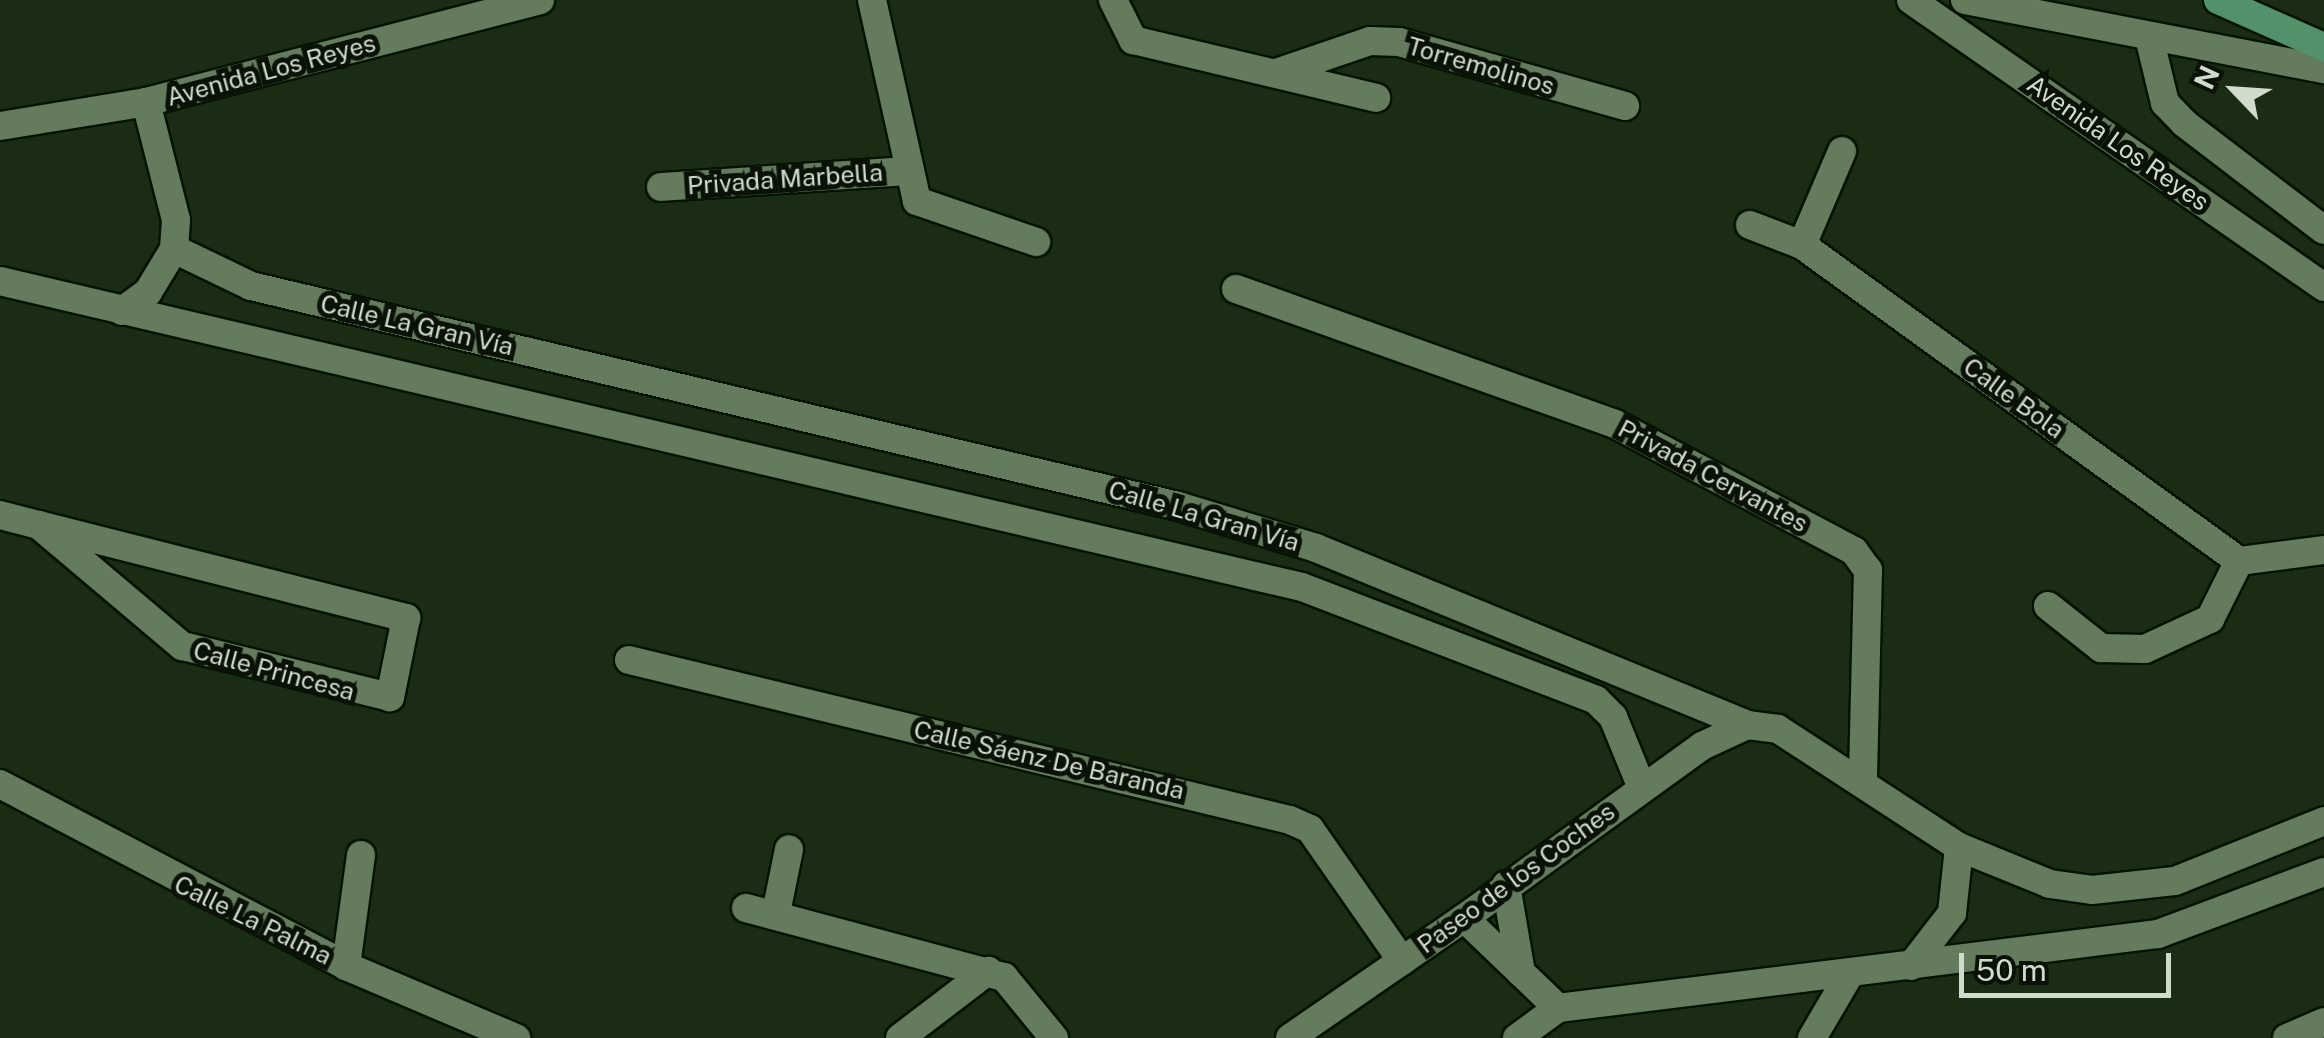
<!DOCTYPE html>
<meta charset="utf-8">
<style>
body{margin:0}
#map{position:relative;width:2324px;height:1038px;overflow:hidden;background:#1a2c13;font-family:"Public Sans",sans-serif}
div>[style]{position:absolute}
.roads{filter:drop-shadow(2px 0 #041401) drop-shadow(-2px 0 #041401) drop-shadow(0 2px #041401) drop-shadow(0 -2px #041401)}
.minor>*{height:28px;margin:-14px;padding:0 14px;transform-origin:14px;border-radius:14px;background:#657b5e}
.tertiary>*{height:28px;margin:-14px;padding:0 14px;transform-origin:14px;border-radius:14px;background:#657b5e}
.primary>*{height:28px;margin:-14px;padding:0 14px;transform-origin:14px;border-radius:14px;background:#53916b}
span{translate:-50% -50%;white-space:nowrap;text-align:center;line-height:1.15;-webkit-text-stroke:10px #0a1207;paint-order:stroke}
.street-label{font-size:25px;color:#cfdbcb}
.north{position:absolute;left:2184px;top:40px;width:100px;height:100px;-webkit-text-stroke:8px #0a1207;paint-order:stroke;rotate:295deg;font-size:28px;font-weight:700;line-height:40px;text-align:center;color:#cfdbcb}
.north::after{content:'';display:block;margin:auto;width:35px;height:45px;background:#cfdbcb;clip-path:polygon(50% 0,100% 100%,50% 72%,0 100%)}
.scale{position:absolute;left:1959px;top:953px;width:212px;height:45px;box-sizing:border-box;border:5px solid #cfdbcb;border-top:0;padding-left:12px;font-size:30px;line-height:35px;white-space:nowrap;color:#cfdbcb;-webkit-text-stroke:8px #0a1207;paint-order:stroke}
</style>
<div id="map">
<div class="roads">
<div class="minor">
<i style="left:872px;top:0;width:206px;rotate:77.4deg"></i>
<i style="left:917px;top:201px;width:126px;rotate:19deg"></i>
<i style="left:1113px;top:0;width:45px;rotate:63.4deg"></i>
<i style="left:1133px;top:40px;width:250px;rotate:13.4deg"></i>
<i style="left:1279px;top:72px;width:96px;rotate:-18.8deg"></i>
<i style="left:1370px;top:41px;width:29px;rotate:2deg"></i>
<i style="left:1399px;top:42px;width:235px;rotate:15.8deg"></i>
<i style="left:661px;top:187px;width:249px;rotate:-3.7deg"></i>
<i style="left:1750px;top:225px;width:56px;rotate:21deg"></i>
<i style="left:1802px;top:245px;width:539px;rotate:35.87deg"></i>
<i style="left:2239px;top:561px;width:86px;rotate:-7.4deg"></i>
<i style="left:1802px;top:245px;width:102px;rotate:-66.9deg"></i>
<i style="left:1236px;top:289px;width:402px;rotate:19.6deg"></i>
<i style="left:1615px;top:424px;width:271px;rotate:28deg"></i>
<i style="left:1854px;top:551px;width:24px;rotate:54deg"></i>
<i style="left:1868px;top:570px;width:208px;rotate:91.4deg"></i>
<i style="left:0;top:515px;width:40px;rotate:14.4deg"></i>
<i style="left:39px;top:525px;width:379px;rotate:14.2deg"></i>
<i style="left:406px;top:618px;width:81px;rotate:101.4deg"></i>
<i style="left:390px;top:697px;width:214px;rotate:-166.2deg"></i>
<i style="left:182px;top:646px;width:187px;rotate:-139.8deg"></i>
<i style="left:2048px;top:606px;width:68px;rotate:38.4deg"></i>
<i style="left:2101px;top:648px;width:44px;rotate:1.3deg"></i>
<i style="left:2145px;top:649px;width:72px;rotate:-24.8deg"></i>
<i style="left:2210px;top:619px;width:65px;rotate:-63.4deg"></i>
<i style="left:629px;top:660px;width:680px;rotate:13.61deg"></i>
<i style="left:1290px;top:820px;width:22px;rotate:24deg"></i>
<i style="left:1310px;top:829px;width:161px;rotate:55.1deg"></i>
<i style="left:0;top:784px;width:391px;rotate:27.7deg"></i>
<i style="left:346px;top:966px;width:185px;rotate:23deg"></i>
<i style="left:746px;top:908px;width:267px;rotate:15deg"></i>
<i style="left:1004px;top:977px;width:79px;rotate:50.7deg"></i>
<i style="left:776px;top:913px;width:65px;rotate:-78.5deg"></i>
<i style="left:346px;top:966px;width:112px;rotate:-82.3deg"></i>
<i style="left:900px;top:1038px;width:111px;rotate:-37.3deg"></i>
<i style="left:1290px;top:1038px;width:211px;rotate:-34.6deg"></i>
<i style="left:1517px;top:1038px;width:51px;rotate:-36.2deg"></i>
<i style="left:1812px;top:1038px;width:71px;rotate:-59.5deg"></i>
<i style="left:2287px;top:1038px;width:40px;rotate:-23.4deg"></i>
</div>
<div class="tertiary">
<i style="left:1911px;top:0;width:503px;rotate:34.8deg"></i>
<i style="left:1965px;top:0;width:366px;rotate:10.9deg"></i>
<i style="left:2150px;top:41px;width:64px;rotate:76.4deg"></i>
<i style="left:2165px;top:103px;width:28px;rotate:46deg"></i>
<i style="left:2184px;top:123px;width:176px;rotate:37.4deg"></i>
<i style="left:0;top:126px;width:148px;rotate:-9.3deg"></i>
<i style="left:146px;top:102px;width:407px;rotate:-14.5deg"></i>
<i style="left:174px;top:249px;width:85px;rotate:25.7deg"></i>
<i style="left:251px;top:286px;width:953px;rotate:13.35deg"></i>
<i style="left:1178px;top:506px;width:144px;rotate:16.9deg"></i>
<i style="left:1316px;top:548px;width:466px;rotate:22.3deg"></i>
<i style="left:1747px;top:725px;width:31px;rotate:7deg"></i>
<i style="left:1778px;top:729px;width:216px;rotate:33.1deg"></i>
<i style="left:1959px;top:847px;width:98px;rotate:22.1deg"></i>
<i style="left:2050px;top:884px;width:42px;rotate:8.1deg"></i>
<i style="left:2092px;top:890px;width:83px;rotate:-6.2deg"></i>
<i style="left:2175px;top:881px;width:161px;rotate:-21.9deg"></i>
<i style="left:0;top:281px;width:1337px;rotate:13.23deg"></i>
<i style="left:1302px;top:587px;width:315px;rotate:21deg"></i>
<i style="left:1596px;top:700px;width:24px;rotate:45deg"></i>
<i style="left:1613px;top:717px;width:77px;rotate:67.8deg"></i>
<i style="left:122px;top:311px;width:32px;rotate:-36deg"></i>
<i style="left:148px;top:292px;width:50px;rotate:-58.8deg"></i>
<i style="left:174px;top:249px;width:29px;rotate:-86deg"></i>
<i style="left:176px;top:220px;width:122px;rotate:-104.3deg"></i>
<i style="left:1747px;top:725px;width:50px;rotate:155deg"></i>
<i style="left:1702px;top:746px;width:294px;rotate:144.1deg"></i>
<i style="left:1464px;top:918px;width:130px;rotate:43.8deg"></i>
<i style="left:1558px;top:1008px;width:605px;rotate:-7.03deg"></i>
<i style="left:2158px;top:934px;width:177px;rotate:-20.5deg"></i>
<i style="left:1506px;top:885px;width:89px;rotate:80.3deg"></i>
<i style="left:1911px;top:966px;width:67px;rotate:-52.3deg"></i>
<i style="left:1952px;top:913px;width:66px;rotate:-83.9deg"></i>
</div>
<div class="primary">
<i style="left:2218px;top:0;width:116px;rotate:23.9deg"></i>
</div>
</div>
<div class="street-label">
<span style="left:1481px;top:66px;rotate:16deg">Torremolinos</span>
<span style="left:271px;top:70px;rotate:-15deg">Avenida Los Reyes</span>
<span style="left:2118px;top:143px;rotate:35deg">Avenida Los Reyes</span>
<span style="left:785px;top:179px;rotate:-4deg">Privada Marbella</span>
<span style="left:417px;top:325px;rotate:13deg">Calle La Gran Vía</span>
<span style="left:2014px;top:398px;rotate:36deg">Calle Bola</span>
<span style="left:1713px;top:476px;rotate:28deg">Privada Cervantes</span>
<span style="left:1204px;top:516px;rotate:16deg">Calle La Gran Vía</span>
<span style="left:274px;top:671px;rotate:15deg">Calle Princesa</span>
<span style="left:1049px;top:760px;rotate:13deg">Calle Sáenz De Baranda</span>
<span style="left:1516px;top:878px;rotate:-36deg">Paseo de los Coches</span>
<span style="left:253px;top:920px;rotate:26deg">Calle La Palma</span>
</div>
<div class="north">N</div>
<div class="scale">50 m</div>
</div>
